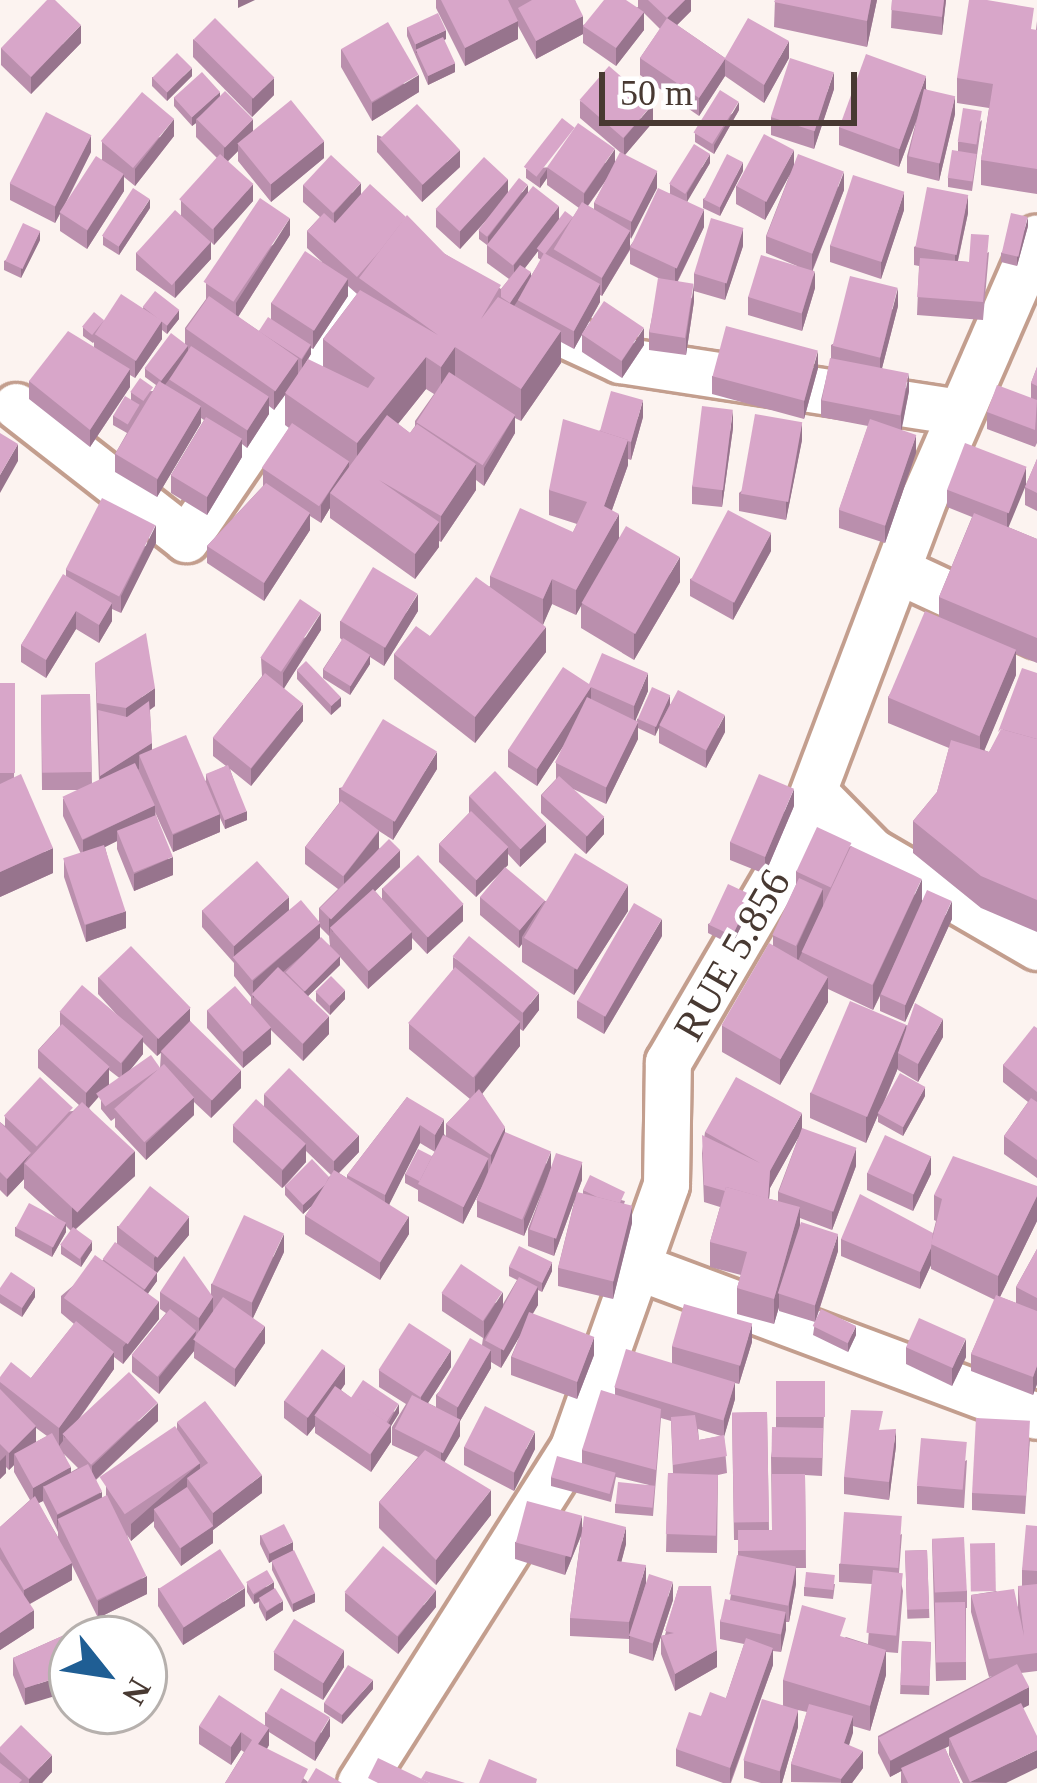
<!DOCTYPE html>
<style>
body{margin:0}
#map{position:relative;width:1037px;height:1783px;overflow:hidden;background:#fcf3f0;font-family:"Times New Roman",serif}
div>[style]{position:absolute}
.roads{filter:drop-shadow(3px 0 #c39e8e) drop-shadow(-3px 0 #c39e8e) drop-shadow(0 3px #c39e8e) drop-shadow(0 -3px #c39e8e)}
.minor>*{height:45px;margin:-22.5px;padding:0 22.5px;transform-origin:22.5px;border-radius:22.5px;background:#fff}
.wall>*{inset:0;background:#ba8fad;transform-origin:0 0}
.shaded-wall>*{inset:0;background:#97748d;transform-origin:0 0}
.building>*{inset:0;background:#d8a6c9;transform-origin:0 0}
span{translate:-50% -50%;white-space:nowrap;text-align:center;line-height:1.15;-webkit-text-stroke:9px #fff;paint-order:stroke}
.street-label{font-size:42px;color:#483932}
.north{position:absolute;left:48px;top:1615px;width:120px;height:120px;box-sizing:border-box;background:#fff;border:3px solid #b6b0ad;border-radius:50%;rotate:120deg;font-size:33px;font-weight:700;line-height:48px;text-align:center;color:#483932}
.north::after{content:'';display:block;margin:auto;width:42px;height:54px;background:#1f5e94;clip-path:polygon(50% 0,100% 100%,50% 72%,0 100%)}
.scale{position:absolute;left:599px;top:72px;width:258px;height:54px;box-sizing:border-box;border:6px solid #483932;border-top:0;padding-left:15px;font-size:36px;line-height:42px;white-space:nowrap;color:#483932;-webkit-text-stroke:9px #fff;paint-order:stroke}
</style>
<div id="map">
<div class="roads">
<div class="minor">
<i style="left:524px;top:316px;width:106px;rotate:24.6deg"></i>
<i style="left:620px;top:360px;width:342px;rotate:8.7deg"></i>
<i style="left:16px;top:406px;width:216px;rotate:38deg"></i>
<i style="left:186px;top:539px;width:358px;rotate:-55.8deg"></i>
<i style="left:897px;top:570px;width:154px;rotate:24.9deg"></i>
<i style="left:815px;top:793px;width:81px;rotate:45.5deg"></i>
<i style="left:872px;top:851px;width:191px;rotate:30.2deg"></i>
<i style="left:641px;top:1268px;width:422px;rotate:20.5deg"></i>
<i style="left:360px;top:1783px;width:398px;rotate:-57.6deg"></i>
<i style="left:573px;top:1447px;width:279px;rotate:-70.5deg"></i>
<i style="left:666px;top:1184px;width:122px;rotate:-89.1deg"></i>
<i style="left:668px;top:1062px;width:240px;rotate:-59.7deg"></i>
<i style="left:789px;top:855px;width:383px;rotate:-69.3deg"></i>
<i style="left:924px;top:497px;width:283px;rotate:-66.5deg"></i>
</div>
</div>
<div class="wall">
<i style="clip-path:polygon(436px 0,575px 0,583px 25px,638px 7px,638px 0,691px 0,691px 11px,677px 25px,725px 58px,789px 58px,764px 103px,725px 76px,699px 116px,640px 75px,640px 58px,660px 29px,644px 13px,644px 30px,616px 66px,583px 43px,583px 34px,536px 59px,518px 26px,518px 39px,465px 66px,436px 8px)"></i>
<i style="clip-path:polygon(775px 0,877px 0,867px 47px,774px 27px)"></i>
<i style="clip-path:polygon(892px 0,946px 0,942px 35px,891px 28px)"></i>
<i style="clip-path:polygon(1037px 21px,1037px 194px,981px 185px,981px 160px,989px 108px,957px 103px,957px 78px,1036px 30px)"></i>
<i style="clip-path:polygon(407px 27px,446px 39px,444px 40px,455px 72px,428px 85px,407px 36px)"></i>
<i style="clip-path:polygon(193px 39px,274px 95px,252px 117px,193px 57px)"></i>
<i style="clip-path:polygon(81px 43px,31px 94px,1px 65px,1px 48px)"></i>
<i style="clip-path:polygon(341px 49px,419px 92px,372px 121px,341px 67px)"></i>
<i style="clip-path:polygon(192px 76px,167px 101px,152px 86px,152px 77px)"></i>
<i style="clip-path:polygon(834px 89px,814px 149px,771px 135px,771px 117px)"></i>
<i style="clip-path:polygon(926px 89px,955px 114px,939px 181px,907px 173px,907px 156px,916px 122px,899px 167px,839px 145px,839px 127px)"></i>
<i style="clip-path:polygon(220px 96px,253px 132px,324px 158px,271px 202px,238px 161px,238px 151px,228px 161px,253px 201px,214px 245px,211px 242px,211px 259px,175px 298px,136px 270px,136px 253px,181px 215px,181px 201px,217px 158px,196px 137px,196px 123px,192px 126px,174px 106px,174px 97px)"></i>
<i style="clip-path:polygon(evenodd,580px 101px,653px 122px,625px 155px,657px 188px,630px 239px,630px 246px,670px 193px,670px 184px,710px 163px,687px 201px,704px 227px,678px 281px,694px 301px,686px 355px,649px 350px,649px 332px,660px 279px,630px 264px,630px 250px,602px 296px,600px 295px,600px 302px,574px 349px,561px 342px,561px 363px,521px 421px,515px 418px,515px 433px,484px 486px,476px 480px,476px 490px,441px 542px,439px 541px,439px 547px,415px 579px,330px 518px,330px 508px,321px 523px,310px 516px,310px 530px,264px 601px,207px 563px,207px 546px,263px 486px,263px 468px,289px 428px,285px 425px,285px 395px,274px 410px,269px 406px,269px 414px,247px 448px,242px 444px,242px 457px,207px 515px,171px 493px,171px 475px,204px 420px,201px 418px,201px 423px,157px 497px,115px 472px,115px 454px,127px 433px,113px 425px,113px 416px,131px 400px,131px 392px,153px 391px,156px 385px,145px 377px,145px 368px,185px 344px,185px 328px,206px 299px,206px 283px,290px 235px,238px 317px,259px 331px,271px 319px,271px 303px,322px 262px,307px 248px,307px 231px,320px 217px,303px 202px,303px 185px,361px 194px,445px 254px,501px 289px,509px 279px,487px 263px,487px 245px,479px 239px,479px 230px,492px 214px,460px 249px,436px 227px,436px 209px,508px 193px,528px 192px,559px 219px,573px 217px,579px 208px,547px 185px,547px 178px,540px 188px,526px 178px,526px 169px,615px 162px,621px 153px,580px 118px,580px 101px,607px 179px,594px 203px,594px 209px,588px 206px,607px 179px,580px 101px,538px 251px,538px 258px,541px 260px,531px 276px,525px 268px,538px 251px,580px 101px,348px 286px,357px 294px,323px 339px,323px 367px,305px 364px,311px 354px,311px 348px,313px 349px,348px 296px,348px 286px,580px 101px,426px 389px,434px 394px,415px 421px,415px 426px,410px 433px,398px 424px,426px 389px)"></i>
<i style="clip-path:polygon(739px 110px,714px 154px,695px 142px,695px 133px)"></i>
<i style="clip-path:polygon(982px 120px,972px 191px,948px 187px,948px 178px,958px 151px,958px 142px)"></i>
<i style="clip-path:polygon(377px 135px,460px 167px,422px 202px,377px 152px)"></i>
<i style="clip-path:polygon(174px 136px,135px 186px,124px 177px,124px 191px,87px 249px,60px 231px,60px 214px,55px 223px,10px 200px,10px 183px,91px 152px,61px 213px,102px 159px,102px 142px)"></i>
<i style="clip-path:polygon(794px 165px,844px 190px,813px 270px,815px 288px,802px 331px,748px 315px,748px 297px,797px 266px,766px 253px,766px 236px,790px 174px,765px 220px,736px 204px,736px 186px)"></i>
<i style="clip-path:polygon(743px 171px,720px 216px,703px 208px,703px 199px)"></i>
<i style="clip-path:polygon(150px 208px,119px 255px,103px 245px,103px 236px)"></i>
<i style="clip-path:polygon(904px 210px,881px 279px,830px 262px,830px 245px)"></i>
<i style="clip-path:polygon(968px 213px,958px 261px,969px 262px,989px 252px,983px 320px,917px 315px,919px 266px,914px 265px,914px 247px)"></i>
<i style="clip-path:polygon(1028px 226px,1017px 266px,1001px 262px,1001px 253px)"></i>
<i style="clip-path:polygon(40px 240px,21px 278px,4px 270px,4px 261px)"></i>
<i style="clip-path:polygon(743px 246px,725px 300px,694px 291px,694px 273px)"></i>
<i style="clip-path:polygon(898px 306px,882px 368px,909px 391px,901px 430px,916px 453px,885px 543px,839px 528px,839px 510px,868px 426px,821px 417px,821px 400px,831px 358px,831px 345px)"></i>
<i style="clip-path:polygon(143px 307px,179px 319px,167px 334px,162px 330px,162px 339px,135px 378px,130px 375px,130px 387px,90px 447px,29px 399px,29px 381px,94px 347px,94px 342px,93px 343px,83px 336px,83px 327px,143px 309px)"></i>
<i style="clip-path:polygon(582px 334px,644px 345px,622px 378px,582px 352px)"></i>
<i style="clip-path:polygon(1037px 367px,1037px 443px,1035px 447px,987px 429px,987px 412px,1031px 398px,1031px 383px)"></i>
<i style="clip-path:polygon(818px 368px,804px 419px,712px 394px,712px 376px)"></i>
<i style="clip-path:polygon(643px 417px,631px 460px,628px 459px,628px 465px,612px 510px,619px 537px,680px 582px,634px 660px,581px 628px,581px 605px,576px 615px,552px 604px,543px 624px,546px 652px,475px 743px,394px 679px,394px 654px,430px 636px,490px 586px,490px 576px,573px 532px,577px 524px,549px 515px,549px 490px,600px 430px)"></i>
<i style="clip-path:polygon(733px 428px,722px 507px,692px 504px,692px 486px)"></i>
<i style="clip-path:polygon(802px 440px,786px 520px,739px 511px,739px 493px)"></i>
<i style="clip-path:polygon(1037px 459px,1037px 511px,1025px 505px,1025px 487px)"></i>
<i style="clip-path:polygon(1026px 467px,1008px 527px,1037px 539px,1037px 663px,1016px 654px,1016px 675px,984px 750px,989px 752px,1037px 673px,1037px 932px,981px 908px,913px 853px,913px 821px,937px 792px,949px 748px,888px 723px,888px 697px,939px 617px,939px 597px,972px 517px,947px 507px,947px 490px)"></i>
<i style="clip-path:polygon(156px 543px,121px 613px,112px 609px,112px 621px,99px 643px,76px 629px,46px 678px,21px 662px,21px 645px,66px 576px,66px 569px)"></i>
<i style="clip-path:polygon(771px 551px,733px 620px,690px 596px,690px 579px)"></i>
<i style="clip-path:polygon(418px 611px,384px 666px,370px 657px,370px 664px,350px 695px,323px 678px,323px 669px,342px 640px,340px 638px,340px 621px)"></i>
<i style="clip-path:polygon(321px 630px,284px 688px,303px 721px,251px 786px,230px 769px,247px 820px,225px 829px,220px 818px,220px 832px,173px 852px,155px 812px,173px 875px,134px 891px,117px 849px,117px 841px,105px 847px,126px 928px,86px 942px,64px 877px,64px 860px,81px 854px,63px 816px,63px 799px,80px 790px,42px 790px,41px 695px,90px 694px,92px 784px,99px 781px,95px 663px,155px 706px,150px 710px,152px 751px,206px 781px,206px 775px,226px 766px,213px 756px,213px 738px,262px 676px,261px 658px)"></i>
<i style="clip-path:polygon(297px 670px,341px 706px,331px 715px,297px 679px)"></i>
<i style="clip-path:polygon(0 683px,15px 683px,14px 778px,53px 873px,0 897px)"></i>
<i style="clip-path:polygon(589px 684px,648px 691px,635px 720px,637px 721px,637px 719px,670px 704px,725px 732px,706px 768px,659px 743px,659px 727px,655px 736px,638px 728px,638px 739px,606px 804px,573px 789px,604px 834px,586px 854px,541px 813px,541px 795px,556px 779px,556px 763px,564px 745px,537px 786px,508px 767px,508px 750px)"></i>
<i style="clip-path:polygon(evenodd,437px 769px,393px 840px,379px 831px,379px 848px,400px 867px,375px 891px,382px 899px,382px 888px,463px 921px,427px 954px,412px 938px,412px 949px,368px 989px,340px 957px,340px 965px,308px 996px,329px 1034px,303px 1061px,271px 1030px,271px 1044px,243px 1068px,207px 1028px,207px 1010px,251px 1004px,251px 997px,234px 976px,234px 963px,202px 927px,202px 910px,289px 911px,319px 921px,319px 908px,338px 889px,305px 864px,305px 847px,339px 803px,339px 788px,437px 769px,320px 927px,329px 936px,330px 946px,320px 938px,320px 927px)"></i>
<i style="clip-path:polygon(469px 796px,546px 842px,520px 867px,508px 854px,508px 865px,476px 897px,439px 862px,439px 844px,469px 813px)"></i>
<i style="clip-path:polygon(794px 806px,765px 874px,730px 860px,730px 842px)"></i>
<i style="clip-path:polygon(851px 846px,922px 900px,952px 919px,905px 1022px,880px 1011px,880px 996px,873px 1010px,828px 989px,828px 1002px,780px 1085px,722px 1052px,722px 1026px,773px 945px,773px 935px,796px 885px,796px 871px)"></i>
<i style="clip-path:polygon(480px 897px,545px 901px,628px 911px,574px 995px,522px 962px,522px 944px,519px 948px,480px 915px)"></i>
<i style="clip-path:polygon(752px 904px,732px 945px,708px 933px,708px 924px)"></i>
<i style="clip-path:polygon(662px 936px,604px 1034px,577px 1018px,577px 1001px)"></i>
<i style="clip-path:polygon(evenodd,453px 957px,539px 1010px,523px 1031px,520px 1029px,520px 1046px,482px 1093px,505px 1133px,551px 1167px,582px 1180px,577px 1193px,583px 1194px,583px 1190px,625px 1201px,624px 1204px,632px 1223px,613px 1299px,558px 1286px,558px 1268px,575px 1199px,554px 1256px,528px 1246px,528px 1229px,544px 1187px,524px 1236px,477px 1217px,477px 1200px,483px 1185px,463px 1224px,418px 1201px,418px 1190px,405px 1183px,405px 1174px,432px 1156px,435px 1152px,420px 1143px,389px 1204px,409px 1234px,380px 1280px,305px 1234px,305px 1216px,312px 1206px,303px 1214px,285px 1195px,285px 1186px,282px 1188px,233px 1142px,233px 1125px,264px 1106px,264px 1094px,359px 1152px,339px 1173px,347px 1178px,347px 1175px,407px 1097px,446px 1136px,446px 1124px,470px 1099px,409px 1049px,409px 1024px,453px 970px,453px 957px,306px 1151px,331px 1175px,329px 1177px,285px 1186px,306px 1162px,306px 1151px)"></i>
<i style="clip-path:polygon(98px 977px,190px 1021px,241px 1088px,211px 1118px,194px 1102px,194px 1115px,146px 1160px,115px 1127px,115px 1118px,111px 1121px,101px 1109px,101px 1100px,160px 1068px,161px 1053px,157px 1056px,143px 1042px,143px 1054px,122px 1080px,109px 1070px,109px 1085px,89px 1108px,135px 1176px,76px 1229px,92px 1250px,81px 1267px,61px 1254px,61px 1245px,71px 1231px,66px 1226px,66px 1232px,52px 1257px,15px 1236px,15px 1227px,58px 1219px,24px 1188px,24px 1179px,7px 1197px,0 1190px,0 1122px,5px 1126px,5px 1117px,73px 1111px,79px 1105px,38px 1068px,38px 1050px,60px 1026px,60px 1012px,118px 1016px,98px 994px)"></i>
<i style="clip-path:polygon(316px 992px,345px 999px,330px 1015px,316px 1001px)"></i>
<i style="clip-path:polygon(1037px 1018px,1037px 1178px,1004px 1154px,1004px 1136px,1028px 1102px,1003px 1082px,1003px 1065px,1037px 1028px)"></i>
<i style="clip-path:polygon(906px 1025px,943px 1037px,918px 1082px,898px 1070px,898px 1068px,883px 1105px,925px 1096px,903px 1136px,878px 1122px,878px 1115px,866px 1143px,810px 1118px,810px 1093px)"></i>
<i style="clip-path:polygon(evenodd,802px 1129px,856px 1166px,832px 1230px,800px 1218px,800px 1226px,838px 1251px,816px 1320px,856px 1335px,848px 1352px,813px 1335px,815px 1322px,779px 1311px,779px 1307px,774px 1324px,737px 1314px,737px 1288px,741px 1275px,710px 1267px,710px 1242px,720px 1207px,704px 1202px,702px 1153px,705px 1132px,802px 1129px,799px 1136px,778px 1192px,778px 1201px,769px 1199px,770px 1188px,799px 1136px)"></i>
<i style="clip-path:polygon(867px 1173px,931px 1174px,913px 1211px,867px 1190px)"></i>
<i style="clip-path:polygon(1037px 1186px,1037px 1221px,1000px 1297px,1016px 1303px,1016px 1287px,1037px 1249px,1037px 1384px,1033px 1395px,971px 1371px,971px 1354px,995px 1300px,931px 1269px,931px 1265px,920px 1289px,841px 1256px,841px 1239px,933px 1233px,936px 1221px,934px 1220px,934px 1195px)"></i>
<i style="clip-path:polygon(evenodd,117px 1226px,189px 1235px,157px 1273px,157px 1281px,148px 1293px,159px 1319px,123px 1364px,114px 1357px,114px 1369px,77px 1422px,158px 1421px,96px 1480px,102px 1498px,106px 1496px,106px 1486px,177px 1430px,177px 1422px,262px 1493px,213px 1530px,213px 1543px,181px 1566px,154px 1527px,154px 1521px,131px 1541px,127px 1535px,147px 1594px,98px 1618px,72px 1565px,72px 1580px,30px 1604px,34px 1628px,0 1650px,0 1527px,30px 1500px,14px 1472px,14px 1465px,9px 1470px,6px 1467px,6px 1473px,0 1479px,0 1377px,31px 1378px,74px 1324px,61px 1313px,61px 1296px,102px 1261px,117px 1243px,117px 1226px,36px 1428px,47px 1436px,36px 1442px,36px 1428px,117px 1226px,64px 1454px,78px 1468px,71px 1472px,64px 1454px,117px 1226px,43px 1501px,58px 1532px,58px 1537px,38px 1503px,43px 1501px)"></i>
<i style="clip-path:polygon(284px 1252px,253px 1318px,265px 1343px,235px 1387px,194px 1358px,194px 1351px,159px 1394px,132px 1372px,132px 1355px,166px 1313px,160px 1309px,160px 1292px,211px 1295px,211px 1284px)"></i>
<i style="clip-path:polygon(509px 1267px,552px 1271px,542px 1292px,538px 1290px,538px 1305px,532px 1314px,594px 1355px,577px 1399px,511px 1375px,511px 1357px,520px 1336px,501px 1368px,491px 1362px,491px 1368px,460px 1421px,460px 1436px,444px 1462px,491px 1515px,436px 1585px,379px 1528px,379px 1502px,418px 1457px,392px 1445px,392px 1427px,406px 1404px,379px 1387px,379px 1370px,451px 1367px,428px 1403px,436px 1407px,436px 1395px,482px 1345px,483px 1338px,442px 1311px,442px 1293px,503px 1304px,517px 1280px,509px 1276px)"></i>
<i style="clip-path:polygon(0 1288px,35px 1297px,22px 1317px,0 1303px)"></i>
<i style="clip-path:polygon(evenodd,752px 1342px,739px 1384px,735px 1383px,735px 1399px,724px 1436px,727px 1473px,718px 1475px,717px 1553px,666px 1552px,668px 1473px,673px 1473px,671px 1421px,661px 1418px,653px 1516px,615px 1513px,615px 1504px,649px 1485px,616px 1477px,611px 1502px,551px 1486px,551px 1477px,582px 1463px,582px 1450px,615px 1395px,615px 1387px,672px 1363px,672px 1346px,752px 1342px,698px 1429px,721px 1436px,699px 1440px,698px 1429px)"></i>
<i style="clip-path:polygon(906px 1347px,966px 1357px,952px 1386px,906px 1364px)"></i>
<i style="clip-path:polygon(776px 1381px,825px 1381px,822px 1476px,805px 1475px,806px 1568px,796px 1568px,796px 1584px,789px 1622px,786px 1622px,781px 1652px,773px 1651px,773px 1665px,731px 1783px,723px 1783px,676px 1766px,676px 1749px,701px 1716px,726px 1698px,744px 1644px,720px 1639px,720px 1621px,730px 1600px,738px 1555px,738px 1540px,734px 1540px,732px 1413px,767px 1412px,769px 1530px,772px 1530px,771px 1457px,776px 1427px)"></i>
<i style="clip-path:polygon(345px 1384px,341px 1390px,351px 1398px,399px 1413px,391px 1426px,391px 1442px,371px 1472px,315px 1433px,315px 1426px,307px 1436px,284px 1418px,284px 1401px)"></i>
<i style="clip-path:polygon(883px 1430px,896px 1446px,889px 1500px,844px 1494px,844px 1477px)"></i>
<i style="clip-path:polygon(1030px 1439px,1025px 1514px,972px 1510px,972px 1493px)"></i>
<i style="clip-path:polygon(464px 1447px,535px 1449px,514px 1491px,464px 1465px)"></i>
<i style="clip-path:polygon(967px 1460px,964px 1508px,917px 1504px,917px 1486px)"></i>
<i style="clip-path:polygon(1037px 1526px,1037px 1671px,1021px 1673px,1029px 1705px,1023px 1708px,1006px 1783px,963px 1783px,949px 1755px,949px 1746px,945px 1748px,960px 1783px,901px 1783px,901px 1771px,890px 1777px,878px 1753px,878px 1736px,992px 1676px,989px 1677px,971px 1612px,971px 1595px,996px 1591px,1018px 1607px,1018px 1586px,1022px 1586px,1022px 1570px)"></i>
<i style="clip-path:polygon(582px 1527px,626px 1544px,621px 1562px,646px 1583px,673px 1600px,653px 1661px,629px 1653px,629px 1639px,570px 1636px,570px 1618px,581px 1536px,565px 1575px,515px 1559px,515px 1542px)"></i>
<i style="clip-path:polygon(902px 1534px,899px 1573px,903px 1591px,898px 1653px,886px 1652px,886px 1675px,870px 1731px,853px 1726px,849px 1745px,863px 1768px,852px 1783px,791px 1782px,791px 1764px,807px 1712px,798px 1710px,798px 1727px,782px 1783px,761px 1783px,744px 1778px,744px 1760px,783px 1705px,783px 1680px,846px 1637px,868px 1644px,872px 1584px,839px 1582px,839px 1564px)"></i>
<i style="clip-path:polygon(260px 1535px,293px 1551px,315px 1602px,293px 1612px,272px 1570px,272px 1561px,269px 1563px,260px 1544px)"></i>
<i style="clip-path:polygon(932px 1539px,967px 1591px,967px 1608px,966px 1608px,966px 1680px,936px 1681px)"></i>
<i style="left:927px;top:1550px;width:68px;height:22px;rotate:88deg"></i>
<i style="clip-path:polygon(247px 1583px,274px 1588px,283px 1610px,266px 1621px,259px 1607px,259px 1602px,254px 1604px,247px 1592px)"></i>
<i style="clip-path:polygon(835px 1584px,833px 1599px,804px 1596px,804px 1587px)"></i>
<i style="clip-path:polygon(679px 1586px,717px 1667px,675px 1691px,661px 1654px,661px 1636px,665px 1635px)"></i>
<i style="clip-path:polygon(158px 1588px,245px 1606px,183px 1645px,158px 1606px)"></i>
<i style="clip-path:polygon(345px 1593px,436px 1607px,398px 1654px,345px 1611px)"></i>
<i style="clip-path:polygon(69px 1633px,25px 1705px,13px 1675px,13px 1658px)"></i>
<i style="left:902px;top:1641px;width:29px;height:53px;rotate:2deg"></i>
<i style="clip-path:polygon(274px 1652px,344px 1667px,323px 1700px,274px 1670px)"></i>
<i style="clip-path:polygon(373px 1689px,342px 1724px,324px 1712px,324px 1703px)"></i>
<i style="clip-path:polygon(265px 1712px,330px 1736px,315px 1761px,269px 1732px,269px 1745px,267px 1749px,308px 1782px,342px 1783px,225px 1783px,244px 1752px,241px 1750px,231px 1765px,199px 1744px,199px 1726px,265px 1725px)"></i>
<i style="clip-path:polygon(0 1747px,52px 1772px,42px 1783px,0 1783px)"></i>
</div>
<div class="shaded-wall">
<i style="clip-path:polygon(238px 0,255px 0,238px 8px)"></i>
<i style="clip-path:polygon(685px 0,691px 0,691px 11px,667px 35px,667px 18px)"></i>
<i style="clip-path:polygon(871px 0,877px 0,867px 47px,867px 21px)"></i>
<i style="clip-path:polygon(944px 0,946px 0,942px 35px,942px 17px)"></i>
<i style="clip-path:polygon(644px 12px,644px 30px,616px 66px,616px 48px)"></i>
<i style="clip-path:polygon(583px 16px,583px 34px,536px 59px,536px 41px)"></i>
<i style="clip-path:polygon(518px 21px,518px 39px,465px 66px,465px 48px)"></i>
<i style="clip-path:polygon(81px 25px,81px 43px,31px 94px,31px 77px)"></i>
<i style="clip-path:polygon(446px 30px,446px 39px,416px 53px,416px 44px)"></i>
<i style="clip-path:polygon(789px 41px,789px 58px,764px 103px,764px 85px)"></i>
<i style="clip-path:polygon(725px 59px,725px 76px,699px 116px,699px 98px)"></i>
<i style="clip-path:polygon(455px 63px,455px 72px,428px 85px,428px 76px)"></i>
<i style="clip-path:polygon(192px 68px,192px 76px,167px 101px,167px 92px)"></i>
<i style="clip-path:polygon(834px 72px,834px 89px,814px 149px,814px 131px)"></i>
<i style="clip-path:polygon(419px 75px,419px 92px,372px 121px,372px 103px)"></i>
<i style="clip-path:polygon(926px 76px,926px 94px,899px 167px,899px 149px)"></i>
<i style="clip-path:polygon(274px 78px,274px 95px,252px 117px,252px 99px)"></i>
<i style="clip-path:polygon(220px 92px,220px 101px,196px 119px,196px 123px,192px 126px,192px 117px)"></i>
<i style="clip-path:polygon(955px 96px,955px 114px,939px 181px,939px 163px)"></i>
<i style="clip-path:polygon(739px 102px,739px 110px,714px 154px,714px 145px)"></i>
<i style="clip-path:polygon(653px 104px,653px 122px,624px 156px,624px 138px)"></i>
<i style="clip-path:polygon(174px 119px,174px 136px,135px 186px,135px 169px)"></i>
<i style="clip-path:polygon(253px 119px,253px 136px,238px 144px,238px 151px,224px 165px,224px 148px)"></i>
<i style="clip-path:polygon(91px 135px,91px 152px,55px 223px,55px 205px)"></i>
<i style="clip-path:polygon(324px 141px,324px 158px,271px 202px,271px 184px)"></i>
<i style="clip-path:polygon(615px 149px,615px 167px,584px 211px,584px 194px)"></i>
<i style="clip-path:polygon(460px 150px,460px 167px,422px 202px,422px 185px)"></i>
<i style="clip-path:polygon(794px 150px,794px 167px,765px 220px,765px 202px)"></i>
<i style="clip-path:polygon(710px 154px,710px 163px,687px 202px,687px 193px)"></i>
<i style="clip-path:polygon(743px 162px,743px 171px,720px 216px,720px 207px)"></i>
<i style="clip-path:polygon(547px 169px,547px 178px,540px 188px,540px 179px)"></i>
<i style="clip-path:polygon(657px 171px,657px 188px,631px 239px,631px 221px)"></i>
<i style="clip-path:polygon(844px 172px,844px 190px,812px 271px,812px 254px)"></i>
<i style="clip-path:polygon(124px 174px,124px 191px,87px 249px,87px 231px)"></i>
<i style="clip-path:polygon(508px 179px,508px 196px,460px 249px,460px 231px)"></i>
<i style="clip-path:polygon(361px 183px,361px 200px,334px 230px,334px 213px)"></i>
<i style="clip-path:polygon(253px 184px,253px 201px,214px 245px,214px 228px)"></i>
<i style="clip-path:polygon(528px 185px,528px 194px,488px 246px,488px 237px)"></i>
<i style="clip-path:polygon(904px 192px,904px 210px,881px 279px,881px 262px)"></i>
<i style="clip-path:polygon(968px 195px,968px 213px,955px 273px,955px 256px)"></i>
<i style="clip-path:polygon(150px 199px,150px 208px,119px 255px,119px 246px)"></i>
<i style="clip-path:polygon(559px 206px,559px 224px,514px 282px,514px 265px)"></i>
<i style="clip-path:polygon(704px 209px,704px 227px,675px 286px,675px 269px)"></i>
<i style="clip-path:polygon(1028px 217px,1028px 226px,1017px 266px,1017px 257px)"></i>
<i style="clip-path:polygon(290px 218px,290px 235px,236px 320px,236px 303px)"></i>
<i style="clip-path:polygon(743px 228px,743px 246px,725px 300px,725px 283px)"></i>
<i style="clip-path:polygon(40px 231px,40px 240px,21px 278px,21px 269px)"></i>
<i style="clip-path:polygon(630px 231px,630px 249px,602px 296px,602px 278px)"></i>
<i style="clip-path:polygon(211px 242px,211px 259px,175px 298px,175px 280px)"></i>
<i style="clip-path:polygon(815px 271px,815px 288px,802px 331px,802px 313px)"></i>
<i style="clip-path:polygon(531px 272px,531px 281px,510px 312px,510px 303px)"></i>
<i style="clip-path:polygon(348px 279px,348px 296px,313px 349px,313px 331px)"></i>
<i style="clip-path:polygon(600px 284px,600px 302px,574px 349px,574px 331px)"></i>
<i style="clip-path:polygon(694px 284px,694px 301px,686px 355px,686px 338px)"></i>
<i style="clip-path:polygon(898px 288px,898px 306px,880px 376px,880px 358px)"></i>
<i style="clip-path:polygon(179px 310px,179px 319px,167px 334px,167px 325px)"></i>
<i style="clip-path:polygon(162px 321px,162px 339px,135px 378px,135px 361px)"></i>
<i style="clip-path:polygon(644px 328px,644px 345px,622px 378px,622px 361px)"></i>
<i style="clip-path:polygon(561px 331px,561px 363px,521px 421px,521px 389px)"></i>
<i style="clip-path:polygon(311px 345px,311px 354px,302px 369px,302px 360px)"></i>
<i style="clip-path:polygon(188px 346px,188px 355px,161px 390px,161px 381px)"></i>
<i style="clip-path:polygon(455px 347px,455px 379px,441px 399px,441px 367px)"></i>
<i style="clip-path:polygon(818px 351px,818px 368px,804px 419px,804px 401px)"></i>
<i style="clip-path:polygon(426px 357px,426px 389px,357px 475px,357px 443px)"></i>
<i style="clip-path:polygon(298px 359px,298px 377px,274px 410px,274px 392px)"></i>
<i style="clip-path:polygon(130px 369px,130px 387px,90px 447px,90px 430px)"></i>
<i style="clip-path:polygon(909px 373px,909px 391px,901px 433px,901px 415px)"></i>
<i style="clip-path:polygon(269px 396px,269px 414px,247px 448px,247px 431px)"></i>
<i style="clip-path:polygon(643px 400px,643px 417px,631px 460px,631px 442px)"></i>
<i style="clip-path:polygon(201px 406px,201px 423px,157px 497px,157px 480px)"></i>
<i style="clip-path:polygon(733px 410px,733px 428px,722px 507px,722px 490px)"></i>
<i style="clip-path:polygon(515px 415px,515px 433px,484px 486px,484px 468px)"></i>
<i style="clip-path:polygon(802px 422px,802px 440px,786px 520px,786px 502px)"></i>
<i style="clip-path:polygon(916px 435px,916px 453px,885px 543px,885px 526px)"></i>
<i style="clip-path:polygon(242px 439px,242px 457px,207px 515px,207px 497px)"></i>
<i style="clip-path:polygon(628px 440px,628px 465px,604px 532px,604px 506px)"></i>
<i style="clip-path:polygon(18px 444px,18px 461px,0 493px,0 475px)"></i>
<i style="clip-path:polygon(349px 461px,349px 479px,330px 493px,330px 508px,321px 523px,321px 505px)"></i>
<i style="clip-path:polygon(476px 464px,476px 490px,441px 542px,441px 516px)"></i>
<i style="clip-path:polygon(1026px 467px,1026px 485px,1007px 531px,1007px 514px)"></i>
<i style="clip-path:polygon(310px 513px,310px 530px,264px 601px,264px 583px)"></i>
<i style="clip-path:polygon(619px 514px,619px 539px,576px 615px,576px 590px)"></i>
<i style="clip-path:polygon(439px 522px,439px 547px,415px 579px,415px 554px)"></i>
<i style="clip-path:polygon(156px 525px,156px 543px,121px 613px,121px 596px)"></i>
<i style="clip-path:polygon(771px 533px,771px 551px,733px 620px,733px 602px)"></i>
<i style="clip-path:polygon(680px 557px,680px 582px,634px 660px,634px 634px)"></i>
<i style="clip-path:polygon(552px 579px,552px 604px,543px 625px,543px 599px)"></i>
<i style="clip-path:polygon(418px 594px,418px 611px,384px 666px,384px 648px)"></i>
<i style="clip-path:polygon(112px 603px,112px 621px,99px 643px,99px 625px)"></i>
<i style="clip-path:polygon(76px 611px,76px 629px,46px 678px,46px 660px)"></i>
<i style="clip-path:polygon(321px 613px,321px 630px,283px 690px,283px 673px)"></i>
<i style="clip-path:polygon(546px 627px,546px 652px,475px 743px,475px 717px)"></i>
<i style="clip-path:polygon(1016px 650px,1016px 675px,980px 761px,980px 735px)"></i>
<i style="clip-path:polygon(370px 655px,370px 664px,350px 695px,350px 686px)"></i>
<i style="clip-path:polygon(648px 673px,648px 691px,634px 724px,634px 706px)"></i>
<i style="clip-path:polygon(591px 687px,591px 704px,537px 786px,537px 769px)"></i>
<i style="clip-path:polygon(155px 688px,155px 706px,126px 726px,126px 708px)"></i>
<i style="clip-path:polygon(670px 695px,670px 704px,655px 736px,655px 727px)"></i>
<i style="clip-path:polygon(341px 697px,341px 706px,331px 715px,331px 706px)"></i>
<i style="clip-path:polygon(303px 704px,303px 721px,251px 786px,251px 769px)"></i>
<i style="clip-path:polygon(725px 715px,725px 732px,706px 768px,706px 751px)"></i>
<i style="clip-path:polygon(638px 722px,638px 739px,606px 804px,606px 787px)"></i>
<i style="clip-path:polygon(152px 743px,152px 760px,139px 756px,139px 769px,100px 794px,100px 776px)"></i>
<i style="clip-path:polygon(437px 752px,437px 769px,393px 840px,393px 822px)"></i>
<i style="clip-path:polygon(794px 789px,794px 806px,765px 874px,765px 857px)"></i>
<i style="clip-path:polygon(155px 805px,155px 822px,117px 831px,117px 841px,83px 858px,83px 840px)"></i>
<i style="clip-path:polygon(247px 811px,247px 820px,225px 829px,225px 820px)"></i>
<i style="clip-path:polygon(220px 814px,220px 832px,173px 852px,173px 835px)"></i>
<i style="clip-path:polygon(604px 817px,604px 834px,586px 854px,586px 837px)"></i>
<i style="clip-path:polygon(546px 824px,546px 842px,520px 867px,520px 849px)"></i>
<i style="clip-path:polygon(379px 831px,379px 848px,344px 894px,344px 876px)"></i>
<i style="clip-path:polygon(508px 847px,508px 865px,476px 897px,476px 880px)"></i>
<i style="clip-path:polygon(53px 848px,53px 873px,0 897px,0 872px)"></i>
<i style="clip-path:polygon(400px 850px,400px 867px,333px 932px,330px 928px,329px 936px,329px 919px)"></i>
<i style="clip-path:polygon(173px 857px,173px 875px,134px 891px,134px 874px)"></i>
<i style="clip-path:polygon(922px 879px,922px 904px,873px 1010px,873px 985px)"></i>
<i style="clip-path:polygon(628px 885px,628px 911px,574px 995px,574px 970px)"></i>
<i style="clip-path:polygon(823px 889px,823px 907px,797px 963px,797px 946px)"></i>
<i style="clip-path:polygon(752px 895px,752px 904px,732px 945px,732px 936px)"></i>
<i style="clip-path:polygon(289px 897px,289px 914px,234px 959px,234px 945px)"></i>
<i style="clip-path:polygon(545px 900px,522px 937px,522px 944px,519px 948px,519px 931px)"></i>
<i style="clip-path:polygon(952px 901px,952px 919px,905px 1022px,905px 1005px)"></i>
<i style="clip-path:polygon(463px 904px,463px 921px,427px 954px,427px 937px)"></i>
<i style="clip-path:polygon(126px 911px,126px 928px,86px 942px,86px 925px)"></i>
<i style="clip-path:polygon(662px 919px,662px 936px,604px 1034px,604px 1016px)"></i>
<i style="clip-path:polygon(320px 923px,320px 940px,253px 998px,253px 981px)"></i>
<i style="clip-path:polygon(412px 932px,412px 949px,368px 989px,368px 971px)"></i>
<i style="clip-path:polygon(340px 956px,340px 965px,304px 1000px,304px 991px)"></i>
<i style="clip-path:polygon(828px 977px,828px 1002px,780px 1085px,780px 1060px)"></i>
<i style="clip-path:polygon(345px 990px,345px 999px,330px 1015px,330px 1006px)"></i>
<i style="clip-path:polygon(539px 993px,539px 1010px,523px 1031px,523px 1013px)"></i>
<i style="clip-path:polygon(190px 1008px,190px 1025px,157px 1056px,157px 1039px)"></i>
<i style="clip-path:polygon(329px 1016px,329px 1034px,303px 1061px,303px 1044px)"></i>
<i style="clip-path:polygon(943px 1019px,943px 1037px,918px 1082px,918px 1064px)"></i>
<i style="clip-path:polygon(520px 1021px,520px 1046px,475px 1103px,475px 1077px)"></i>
<i style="clip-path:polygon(906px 1025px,906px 1050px,898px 1053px,898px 1068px,866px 1143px,866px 1117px)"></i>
<i style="clip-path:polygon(271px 1027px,271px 1044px,243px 1068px,243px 1051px)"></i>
<i style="clip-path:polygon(143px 1037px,143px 1054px,122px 1080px,122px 1063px)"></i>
<i style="clip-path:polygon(109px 1067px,109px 1085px,86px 1111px,86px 1093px)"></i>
<i style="clip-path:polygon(241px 1070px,241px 1088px,211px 1118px,211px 1100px)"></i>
<i style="clip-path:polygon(925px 1087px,925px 1096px,903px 1136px,903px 1127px)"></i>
<i style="clip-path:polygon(194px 1097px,194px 1115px,146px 1160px,146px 1143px)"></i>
<i style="clip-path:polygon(802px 1113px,802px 1131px,770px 1188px,767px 1220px,770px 1171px)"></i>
<i style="clip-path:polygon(444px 1119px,444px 1137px,435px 1152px,435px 1135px)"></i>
<i style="clip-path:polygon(420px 1125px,420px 1143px,385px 1213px,385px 1195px)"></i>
<i style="clip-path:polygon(505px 1127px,505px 1144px,491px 1172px,491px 1155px)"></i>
<i style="clip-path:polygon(359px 1135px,359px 1152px,334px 1178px,334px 1161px)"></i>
<i style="clip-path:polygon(306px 1144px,306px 1162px,282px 1188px,282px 1171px)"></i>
<i style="clip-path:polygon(856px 1148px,856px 1166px,832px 1230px,832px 1212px)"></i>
<i style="clip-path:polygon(135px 1151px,135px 1176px,72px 1232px,72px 1207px)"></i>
<i style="clip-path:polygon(551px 1152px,551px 1169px,524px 1236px,524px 1219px)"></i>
<i style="clip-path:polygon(31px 1153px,24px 1163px,24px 1179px,7px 1197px,7px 1179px)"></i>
<i style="clip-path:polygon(931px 1156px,931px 1174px,913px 1211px,913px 1194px)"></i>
<i style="clip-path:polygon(488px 1158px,488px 1175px,463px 1224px,463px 1207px)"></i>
<i style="clip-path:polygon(582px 1162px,582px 1180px,554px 1256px,554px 1238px)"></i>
<i style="clip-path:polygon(331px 1179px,331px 1188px,303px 1214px,303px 1205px)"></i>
<i style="clip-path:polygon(1037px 1196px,1037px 1221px,998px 1301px,998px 1276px)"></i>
<i style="clip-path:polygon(632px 1206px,632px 1223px,613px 1299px,613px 1281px)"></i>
<i style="clip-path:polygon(800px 1207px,800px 1233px,779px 1294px,779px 1307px,774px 1324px,774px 1299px)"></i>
<i style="clip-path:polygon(409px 1216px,409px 1234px,380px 1280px,380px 1262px)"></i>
<i style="clip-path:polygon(189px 1217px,189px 1235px,157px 1273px,157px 1281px,144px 1299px,144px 1290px,154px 1275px,154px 1258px)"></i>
<i style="clip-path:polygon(66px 1223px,66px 1232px,52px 1257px,52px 1248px)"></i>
<i style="clip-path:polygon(284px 1234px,284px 1252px,252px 1320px,252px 1303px)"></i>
<i style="clip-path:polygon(838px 1234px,838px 1251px,815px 1322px,815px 1305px)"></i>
<i style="clip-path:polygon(92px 1241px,92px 1250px,81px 1267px,81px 1258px)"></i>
<i style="clip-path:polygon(931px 1248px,931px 1265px,920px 1289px,920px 1272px)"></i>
<i style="clip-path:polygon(552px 1262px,552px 1271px,542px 1292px,542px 1283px)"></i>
<i style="clip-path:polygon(538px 1287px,538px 1305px,501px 1368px,501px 1350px)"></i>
<i style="clip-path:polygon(35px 1288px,35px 1297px,22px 1317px,22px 1308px)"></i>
<i style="clip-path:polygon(503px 1292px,503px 1310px,484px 1339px,484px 1321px)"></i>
<i style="clip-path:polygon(213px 1297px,213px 1315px,199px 1335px,199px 1318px)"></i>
<i style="clip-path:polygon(159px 1301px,159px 1319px,123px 1364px,123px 1347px)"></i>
<i style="clip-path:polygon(752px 1324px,752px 1342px,739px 1384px,739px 1367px)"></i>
<i style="clip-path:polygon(265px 1326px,265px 1343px,235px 1387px,235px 1369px)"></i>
<i style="clip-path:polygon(856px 1326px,856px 1335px,848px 1352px,848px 1343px)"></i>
<i style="clip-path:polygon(196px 1331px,194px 1351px,159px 1394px,159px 1377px)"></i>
<i style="clip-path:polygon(594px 1337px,594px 1355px,577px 1399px,577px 1382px)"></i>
<i style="clip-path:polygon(966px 1339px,966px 1357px,952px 1386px,952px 1368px)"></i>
<i style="clip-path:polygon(451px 1350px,451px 1367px,421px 1414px,421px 1397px)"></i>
<i style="clip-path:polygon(491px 1350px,491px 1368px,460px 1421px,460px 1436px,441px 1468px,441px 1451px,457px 1423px,457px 1408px)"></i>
<i style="clip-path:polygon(114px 1352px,114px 1369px,65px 1438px,63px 1435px,63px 1441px,59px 1446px,59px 1428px)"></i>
<i style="clip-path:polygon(345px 1366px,345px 1384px,320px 1419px,315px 1416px,315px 1426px,307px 1436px,307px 1418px)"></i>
<i style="clip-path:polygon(1037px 1366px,1037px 1384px,1033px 1395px,1033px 1377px)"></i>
<i style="clip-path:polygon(735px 1382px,735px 1399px,724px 1437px,724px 1419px)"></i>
<i style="clip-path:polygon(158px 1403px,158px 1421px,92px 1483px,92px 1466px)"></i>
<i style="clip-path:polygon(399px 1404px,399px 1413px,391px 1426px,391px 1442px,371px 1472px,371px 1454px)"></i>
<i style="clip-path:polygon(36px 1426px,36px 1444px,14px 1454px,14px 1465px,9px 1470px,9px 1453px)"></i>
<i style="clip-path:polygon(896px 1429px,896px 1446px,889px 1500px,889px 1482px)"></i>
<i style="clip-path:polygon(535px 1432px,535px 1449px,514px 1491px,514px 1473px)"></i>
<i style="clip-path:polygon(6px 1455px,6px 1473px,0 1479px,0 1461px)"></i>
<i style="clip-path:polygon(200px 1463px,200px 1481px,187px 1478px,187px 1492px,154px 1509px,154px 1521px,131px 1541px,131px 1524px)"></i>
<i style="clip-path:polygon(71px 1467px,71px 1485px,43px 1486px,43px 1501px,33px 1506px,33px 1488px)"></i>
<i style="clip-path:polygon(262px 1475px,262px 1493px,213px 1530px,213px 1543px,181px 1566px,181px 1548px,213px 1526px,213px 1513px)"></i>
<i style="clip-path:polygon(491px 1490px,491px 1515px,436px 1585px,436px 1560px)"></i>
<i style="clip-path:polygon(102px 1492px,102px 1510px,58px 1520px,57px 1532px,57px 1515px)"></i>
<i style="clip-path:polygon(582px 1516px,582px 1533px,565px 1575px,565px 1558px)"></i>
<i style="clip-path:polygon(626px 1527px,626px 1544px,617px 1579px,617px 1561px)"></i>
<i style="clip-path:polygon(293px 1542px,293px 1551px,269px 1563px,269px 1554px)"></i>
<i style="clip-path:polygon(72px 1563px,72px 1580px,24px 1607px,24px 1590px)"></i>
<i style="clip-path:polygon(646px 1565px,646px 1583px,629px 1640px,629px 1622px)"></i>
<i style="clip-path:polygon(796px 1566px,796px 1584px,789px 1622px,789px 1604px)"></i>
<i style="clip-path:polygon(147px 1576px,147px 1594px,98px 1618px,98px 1601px)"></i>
<i style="clip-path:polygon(274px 1582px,274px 1591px,254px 1604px,254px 1595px)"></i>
<i style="clip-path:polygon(673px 1582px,673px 1600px,653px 1661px,653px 1643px)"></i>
<i style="clip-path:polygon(245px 1588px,245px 1606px,183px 1645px,183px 1628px)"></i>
<i style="clip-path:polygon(436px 1590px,436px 1607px,398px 1654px,398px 1637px)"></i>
<i style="clip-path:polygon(315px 1593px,315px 1602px,293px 1612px,293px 1603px)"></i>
<i style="clip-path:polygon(283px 1601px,283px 1610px,266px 1621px,266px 1612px)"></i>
<i style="clip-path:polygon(34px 1610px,34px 1628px,0 1650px,0 1633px)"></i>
<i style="clip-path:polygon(786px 1612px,786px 1630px,781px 1652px,781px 1635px)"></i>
<i style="clip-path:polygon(773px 1648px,773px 1665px,730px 1783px,730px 1768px)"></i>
<i style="clip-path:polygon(344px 1650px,344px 1667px,323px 1700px,323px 1683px)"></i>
<i style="clip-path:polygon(717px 1650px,717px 1667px,675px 1691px,675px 1674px)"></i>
<i style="clip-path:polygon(886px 1650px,886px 1675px,870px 1731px,870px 1706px)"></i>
<i style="left:147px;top:1668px;width:18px;height:3px;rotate:90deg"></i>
<i style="clip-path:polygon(72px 1673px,72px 1691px,25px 1705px,25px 1688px)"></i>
<i style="clip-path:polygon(373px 1680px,373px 1689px,342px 1724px,342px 1715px)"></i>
<i style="clip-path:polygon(1029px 1687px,1029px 1705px,952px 1744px,949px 1738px,949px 1746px,890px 1777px,890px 1759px)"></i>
<i style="clip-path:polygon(798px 1710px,798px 1727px,782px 1783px,780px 1783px,780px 1771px)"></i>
<i style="clip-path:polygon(853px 1716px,853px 1733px,844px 1760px,844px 1743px)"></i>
<i style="clip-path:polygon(330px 1718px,330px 1736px,315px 1761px,315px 1743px)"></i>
<i style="clip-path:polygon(269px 1728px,269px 1745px,258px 1762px,258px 1744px)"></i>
<i style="clip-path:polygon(241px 1732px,241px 1750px,231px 1765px,231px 1747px)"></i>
<i style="clip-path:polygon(1037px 1750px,1037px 1768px,1006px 1783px,970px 1782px)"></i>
<i style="clip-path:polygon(863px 1751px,863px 1768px,852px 1783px,841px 1783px,841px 1779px)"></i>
<i style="clip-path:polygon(52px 1755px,52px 1772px,42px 1783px,29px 1783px,29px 1779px)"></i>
</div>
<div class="building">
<i style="clip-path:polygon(47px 0,55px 0,81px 25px,31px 77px,1px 48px)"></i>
<i style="clip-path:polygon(441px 0,508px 0,518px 21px,465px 48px)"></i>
<i style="clip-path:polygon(532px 0,575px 0,583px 16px,536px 41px,518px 8px)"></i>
<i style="clip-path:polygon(604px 0,626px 0,644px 12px,616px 48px,583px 26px)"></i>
<i style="clip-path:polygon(648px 0,685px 0,667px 18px)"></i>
<i style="clip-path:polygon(775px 0,871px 0,867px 21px,774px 2px)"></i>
<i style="clip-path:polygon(892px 0,944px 0,942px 17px,891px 10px)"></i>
<i style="clip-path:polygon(969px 0,987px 0,1034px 8px,1031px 29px,1037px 30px,1037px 169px,981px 160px,993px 84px,957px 78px)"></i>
<i style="left:438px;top:13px;width:19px;height:34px;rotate:65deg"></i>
<i style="left:215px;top:18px;width:84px;height:30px;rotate:45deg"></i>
<i style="clip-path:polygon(667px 18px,725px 58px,748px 18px,789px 41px,764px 85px,725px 59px,699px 98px,640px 58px)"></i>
<i style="left:388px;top:22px;width:61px;height:54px;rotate:60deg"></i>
<i style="left:443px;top:37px;width:29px;height:30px;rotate:65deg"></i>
<i style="left:177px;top:53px;width:21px;height:35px;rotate:45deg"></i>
<i style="left:866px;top:54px;width:64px;height:78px;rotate:20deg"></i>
<i style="left:790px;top:58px;width:46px;height:62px;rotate:18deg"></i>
<i style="left:609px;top:66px;width:58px;height:45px;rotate:41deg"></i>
<i style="left:202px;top:72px;width:27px;height:38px;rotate:48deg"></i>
<i style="left:924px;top:89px;width:32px;height:69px;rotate:13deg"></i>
<i style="left:720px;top:90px;width:22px;height:50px;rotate:32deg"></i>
<i style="left:225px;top:91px;width:40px;height:40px;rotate:45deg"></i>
<i style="left:142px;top:92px;width:42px;height:64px;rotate:40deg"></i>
<i style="left:291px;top:100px;width:53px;height:69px;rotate:51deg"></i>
<i style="left:417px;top:104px;width:63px;height:51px;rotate:47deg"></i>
<i style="left:963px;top:108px;width:19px;height:34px;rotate:9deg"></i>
<i style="left:46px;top:112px;width:51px;height:80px;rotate:27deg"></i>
<i style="left:562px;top:118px;width:16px;height:62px;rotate:38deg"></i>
<i style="left:578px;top:123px;width:45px;height:54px;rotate:35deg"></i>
<i style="left:764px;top:134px;width:34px;height:59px;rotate:28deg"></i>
<i style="left:694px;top:144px;width:19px;height:47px;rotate:32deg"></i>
<i style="left:952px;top:150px;width:25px;height:28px;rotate:9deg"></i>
<i style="left:620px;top:152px;width:42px;height:57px;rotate:27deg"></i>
<i style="left:220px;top:154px;width:45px;height:61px;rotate:42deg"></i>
<i style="left:727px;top:154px;width:18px;height:51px;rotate:27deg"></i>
<i style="left:798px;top:154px;width:49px;height:88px;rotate:21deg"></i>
<i style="left:331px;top:155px;width:41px;height:41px;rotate:43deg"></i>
<i style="left:96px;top:156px;width:33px;height:67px;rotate:33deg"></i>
<i style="left:484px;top:157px;width:33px;height:71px;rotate:43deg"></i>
<i style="left:853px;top:175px;width:54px;height:74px;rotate:18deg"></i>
<i style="left:519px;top:178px;width:11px;height:66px;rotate:38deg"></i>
<i style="clip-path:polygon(370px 184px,406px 217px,379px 252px,357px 277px,307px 231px,324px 213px,335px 223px)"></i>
<i style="left:533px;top:186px;width:33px;height:75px;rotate:38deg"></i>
<i style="left:927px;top:187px;width:42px;height:61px;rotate:11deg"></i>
<i style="left:133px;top:188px;width:20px;height:57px;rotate:33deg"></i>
<i style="left:658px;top:188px;width:51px;height:65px;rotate:25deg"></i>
<i style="left:260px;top:198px;width:36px;height:101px;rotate:34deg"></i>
<i style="left:582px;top:202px;width:56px;height:55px;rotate:31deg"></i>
<i style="left:175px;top:210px;width:48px;height:58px;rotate:42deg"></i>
<i style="left:565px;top:211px;width:10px;height:47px;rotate:37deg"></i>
<i style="left:1011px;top:213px;width:17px;height:41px;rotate:13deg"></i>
<i style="clip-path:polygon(407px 215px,445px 254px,501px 285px,481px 319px,498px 297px,561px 331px,521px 389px,455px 347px,441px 367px,426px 357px,357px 443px,285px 393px,308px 359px,368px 388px,375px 378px,323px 339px,360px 290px,438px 335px,359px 278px)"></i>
<i style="left:711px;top:218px;width:34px;height:58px;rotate:17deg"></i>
<i style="left:23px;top:223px;width:19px;height:42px;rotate:25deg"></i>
<i style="clip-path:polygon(971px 234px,989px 235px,983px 302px,917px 297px,920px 258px,969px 262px)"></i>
<i style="left:305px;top:251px;width:51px;height:62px;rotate:33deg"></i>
<i style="left:544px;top:253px;width:64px;height:54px;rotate:29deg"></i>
<i style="left:761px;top:255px;width:56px;height:44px;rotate:17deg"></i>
<i style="clip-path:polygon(520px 265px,531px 272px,510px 303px,501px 297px,501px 289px)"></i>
<i style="left:850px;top:276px;width:49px;height:72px;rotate:14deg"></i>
<i style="left:658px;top:278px;width:36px;height:55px;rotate:9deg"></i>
<i style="left:155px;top:291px;width:31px;height:20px;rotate:38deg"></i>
<i style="left:121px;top:294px;width:49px;height:48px;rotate:33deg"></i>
<i style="left:209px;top:296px;width:109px;height:40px;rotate:35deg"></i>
<i style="left:604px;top:301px;width:48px;height:40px;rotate:34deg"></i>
<i style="left:94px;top:312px;width:13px;height:19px;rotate:39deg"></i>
<i style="left:268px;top:317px;width:51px;height:17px;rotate:33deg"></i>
<i style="left:726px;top:326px;width:95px;height:52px;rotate:15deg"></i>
<i style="clip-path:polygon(68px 331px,130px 369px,90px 430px,29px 381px)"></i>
<i style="left:171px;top:333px;width:21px;height:44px;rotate:37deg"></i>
<i style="left:191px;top:346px;width:93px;height:40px;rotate:33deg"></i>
<i style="left:830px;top:358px;width:80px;height:43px;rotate:11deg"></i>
<i style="clip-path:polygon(1037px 367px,1037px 386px,1031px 383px)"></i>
<i style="left:449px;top:372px;width:79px;height:60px;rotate:33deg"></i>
<i style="left:140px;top:378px;width:16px;height:17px;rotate:35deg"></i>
<i style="left:159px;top:381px;width:49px;height:85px;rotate:31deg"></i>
<i style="clip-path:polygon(997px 385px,1037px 400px,1035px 430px,987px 412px)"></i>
<i style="clip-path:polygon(611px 391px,643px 400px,631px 442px,628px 441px,628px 440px,600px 431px)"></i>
<i style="left:125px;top:396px;width:17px;height:23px;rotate:31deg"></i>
<i style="left:702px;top:406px;width:31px;height:81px;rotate:7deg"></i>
<i style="left:755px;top:414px;width:48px;height:81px;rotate:10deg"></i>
<i style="clip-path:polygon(387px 415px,410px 433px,417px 424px,476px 464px,441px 516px,379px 480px,439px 522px,415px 554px,330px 493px)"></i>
<i style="left:206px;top:417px;width:42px;height:68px;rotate:31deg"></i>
<i style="clip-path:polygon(563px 419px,628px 440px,604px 506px,619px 514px,576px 590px,552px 579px,543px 599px,490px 576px,520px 508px,573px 532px,587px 502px,549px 490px)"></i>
<i style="left:870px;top:419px;width:49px;height:96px;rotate:19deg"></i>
<i style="left:292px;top:423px;width:69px;height:54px;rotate:34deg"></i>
<i style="clip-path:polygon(0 433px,18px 444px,0 475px)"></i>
<i style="left:965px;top:443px;width:66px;height:50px;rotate:21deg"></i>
<i style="clip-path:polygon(1037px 459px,1037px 493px,1025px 487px)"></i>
<i style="clip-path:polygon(266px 483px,310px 513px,264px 583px,207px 546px)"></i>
<i style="left:102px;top:498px;width:60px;height:80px;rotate:27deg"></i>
<i style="left:728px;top:510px;width:49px;height:79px;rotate:28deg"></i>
<i style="clip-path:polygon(974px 513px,1037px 539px,1037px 638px,939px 597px)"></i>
<i style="left:626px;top:526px;width:62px;height:89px;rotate:30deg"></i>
<i style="left:373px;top:567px;width:52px;height:63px;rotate:31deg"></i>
<i style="clip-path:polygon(63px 574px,112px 603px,99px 625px,76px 611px,46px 660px,21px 645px)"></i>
<i style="clip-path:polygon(476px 577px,546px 627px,475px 717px,394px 654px,416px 626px,430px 636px)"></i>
<i style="left:300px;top:599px;width:25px;height:71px;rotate:34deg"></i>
<i style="left:925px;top:611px;width:99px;height:94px;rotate:23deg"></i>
<i style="clip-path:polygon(146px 633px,155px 688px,126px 708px,97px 703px,95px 663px)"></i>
<i style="left:343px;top:638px;width:32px;height:37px;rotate:32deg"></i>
<i style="clip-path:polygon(602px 653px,648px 673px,634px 706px,591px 687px,537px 769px,508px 750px,563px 667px,589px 684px)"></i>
<i style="left:306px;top:661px;width:50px;height:13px;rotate:46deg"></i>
<i style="clip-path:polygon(1022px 668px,1037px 673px,1037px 739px,1001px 729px,998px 732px)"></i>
<i style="left:265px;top:673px;width:49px;height:83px;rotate:39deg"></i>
<i style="left:0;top:683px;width:15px;height:90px"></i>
<i style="left:652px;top:687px;width:20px;height:35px;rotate:24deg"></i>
<i style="left:678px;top:690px;width:53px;height:40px;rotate:28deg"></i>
<i style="left:90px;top:694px;width:78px;height:49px;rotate:89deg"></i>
<i style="left:587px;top:697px;width:57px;height:73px;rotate:26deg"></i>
<i style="clip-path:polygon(149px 701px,152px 743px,100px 776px,98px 710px,127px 717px)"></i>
<i style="left:383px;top:719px;width:63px;height:82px;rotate:31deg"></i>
<i style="clip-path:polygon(1001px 729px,1037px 739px,1037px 900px,981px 876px,913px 821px,937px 792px,951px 740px,989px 752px)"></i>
<i style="left:186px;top:735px;width:86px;height:51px;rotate:67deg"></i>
<i style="left:135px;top:763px;width:47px;height:80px;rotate:65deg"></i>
<i style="left:228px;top:765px;width:50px;height:24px;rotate:68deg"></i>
<i style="left:495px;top:771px;width:74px;height:36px;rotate:46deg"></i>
<i style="clip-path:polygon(21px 774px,53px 848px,0 872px,0 784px)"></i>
<i style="left:759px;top:774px;width:38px;height:74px;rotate:23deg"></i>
<i style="left:559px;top:776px;width:61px;height:26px;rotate:42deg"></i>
<i style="left:341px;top:801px;width:48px;height:58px;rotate:38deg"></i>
<i style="left:471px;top:811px;width:52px;height:46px;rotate:44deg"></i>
<i style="left:156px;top:815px;width:45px;height:42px;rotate:68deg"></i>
<i style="left:817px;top:827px;width:38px;height:49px;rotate:25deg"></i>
<i style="left:389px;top:839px;width:16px;height:98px;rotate:45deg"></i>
<i style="left:104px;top:845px;width:70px;height:43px;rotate:72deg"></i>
<i style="left:851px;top:846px;width:78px;height:117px;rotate:25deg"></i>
<i style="left:575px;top:853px;width:62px;height:99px;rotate:31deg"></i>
<i style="left:418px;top:855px;width:67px;height:49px;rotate:47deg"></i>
<i style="left:257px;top:861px;width:48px;height:74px;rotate:48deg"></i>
<i style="left:505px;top:867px;width:52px;height:39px;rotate:40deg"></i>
<i style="left:799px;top:878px;width:26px;height:63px;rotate:25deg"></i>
<i style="left:728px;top:884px;width:26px;height:45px;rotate:25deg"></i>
<i style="left:373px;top:889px;width:58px;height:58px;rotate:48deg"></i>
<i style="left:927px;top:890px;width:27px;height:114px;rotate:24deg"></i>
<i style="left:301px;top:900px;width:30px;height:89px;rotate:50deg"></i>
<i style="left:634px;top:903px;width:32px;height:113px;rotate:30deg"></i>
<i style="left:469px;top:936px;width:90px;height:26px;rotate:39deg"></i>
<i style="left:321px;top:937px;width:27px;height:50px;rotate:45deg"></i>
<i style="left:769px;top:943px;width:68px;height:95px;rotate:30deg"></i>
<i style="left:131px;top:946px;width:86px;height:45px;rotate:46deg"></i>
<i style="left:278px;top:967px;width:71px;height:38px;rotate:44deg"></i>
<i style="left:455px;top:967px;width:85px;height:73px;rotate:40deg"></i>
<i style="left:331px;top:976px;width:20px;height:22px;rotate:45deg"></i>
<i style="left:82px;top:985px;width:80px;height:35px;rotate:40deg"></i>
<i style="left:235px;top:986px;width:55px;height:37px;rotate:49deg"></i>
<i style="left:850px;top:1001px;width:61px;height:100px;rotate:23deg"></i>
<i style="clip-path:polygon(915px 1003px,943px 1019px,918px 1064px,898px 1053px)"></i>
<i style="left:190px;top:1021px;width:71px;height:42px;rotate:44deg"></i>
<i style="left:62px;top:1024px;width:64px;height:35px;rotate:42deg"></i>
<i style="clip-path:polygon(1034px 1026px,1037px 1028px,1037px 1092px,1003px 1065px)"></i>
<i style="left:151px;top:1055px;width:16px;height:67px;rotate:55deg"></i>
<i style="left:164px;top:1064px;width:45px;height:67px;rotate:48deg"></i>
<i style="left:289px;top:1068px;width:97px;height:36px;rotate:44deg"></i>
<i style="left:900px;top:1073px;width:29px;height:46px;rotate:29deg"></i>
<i style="left:40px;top:1077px;width:45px;height:53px;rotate:43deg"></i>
<i style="clip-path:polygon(736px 1077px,802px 1113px,770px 1171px,768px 1199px,726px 1187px,725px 1191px,704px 1185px,702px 1135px,760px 1163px,705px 1132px)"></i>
<i style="clip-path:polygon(479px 1089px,505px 1127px,491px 1155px,446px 1124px)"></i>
<i style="clip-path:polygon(407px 1097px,444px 1119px,435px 1135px,420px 1125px,385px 1195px,347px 1175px)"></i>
<i style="clip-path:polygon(1031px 1098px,1037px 1102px,1037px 1160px,1004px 1136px)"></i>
<i style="left:256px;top:1099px;width:67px;height:35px;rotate:42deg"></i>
<i style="left:82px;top:1102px;width:72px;height:84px;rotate:43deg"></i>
<i style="clip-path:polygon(0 1122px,31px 1153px,7px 1179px,0 1172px)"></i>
<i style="left:802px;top:1128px;width:58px;height:68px;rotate:20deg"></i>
<i style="left:505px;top:1132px;width:50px;height:74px;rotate:23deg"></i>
<i style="left:443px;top:1135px;width:51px;height:55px;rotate:27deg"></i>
<i style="left:885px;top:1135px;width:51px;height:42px;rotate:25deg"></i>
<i style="left:418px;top:1149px;width:16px;height:28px;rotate:27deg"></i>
<i style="left:556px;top:1153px;width:28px;height:81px;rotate:19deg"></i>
<i style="clip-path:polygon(953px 1156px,1037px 1186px,1037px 1196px,998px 1276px,931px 1244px,942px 1199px,934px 1195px)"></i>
<i style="clip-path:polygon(312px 1159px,329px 1177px,325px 1185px,303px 1205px,285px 1186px)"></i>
<i style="left:334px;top:1170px;width:88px;height:54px;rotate:32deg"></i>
<i style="clip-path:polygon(590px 1175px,625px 1192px,620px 1203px,597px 1197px,583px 1190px)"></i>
<i style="left:150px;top:1186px;width:50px;height:52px;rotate:38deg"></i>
<i style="clip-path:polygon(726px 1187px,800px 1207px,774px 1299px,737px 1288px,747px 1252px,710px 1242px)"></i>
<i style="left:577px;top:1192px;width:57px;height:78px;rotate:14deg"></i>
<i style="clip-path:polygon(860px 1194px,933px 1233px,931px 1248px,920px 1272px,841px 1239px)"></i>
<i style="left:29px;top:1203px;width:42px;height:28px;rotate:28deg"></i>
<i style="left:244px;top:1215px;width:44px;height:76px;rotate:25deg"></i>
<i style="left:801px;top:1222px;width:39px;height:75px;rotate:18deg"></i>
<i style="left:73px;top:1227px;width:24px;height:22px;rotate:36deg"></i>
<i style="left:115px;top:1242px;width:52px;height:21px;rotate:36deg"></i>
<i style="left:519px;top:1246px;width:37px;height:23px;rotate:26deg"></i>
<i style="clip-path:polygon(1037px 1249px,1037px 1298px,1016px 1287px)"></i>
<i style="left:95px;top:1255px;width:79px;height:53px;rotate:36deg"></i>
<i style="clip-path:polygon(184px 1256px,213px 1297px,199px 1318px,160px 1292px)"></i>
<i style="left:461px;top:1264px;width:50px;height:35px;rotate:34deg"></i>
<i style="clip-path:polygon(11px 1272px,35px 1288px,22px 1308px,0 1294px,0 1288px)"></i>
<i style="left:519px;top:1277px;width:21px;height:72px;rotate:28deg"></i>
<i style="clip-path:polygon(996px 1295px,1037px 1311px,1037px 1366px,1033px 1377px,971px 1354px)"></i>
<i style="left:223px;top:1297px;width:51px;height:52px;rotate:35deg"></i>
<i style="left:684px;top:1304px;width:71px;height:44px;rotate:16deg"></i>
<i style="left:170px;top:1309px;width:34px;height:60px;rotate:40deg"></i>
<i style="left:821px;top:1309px;width:39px;height:19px;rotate:26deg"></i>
<i style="left:529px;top:1312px;width:70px;height:48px;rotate:21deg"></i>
<i style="left:919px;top:1318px;width:51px;height:32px;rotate:24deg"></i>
<i style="clip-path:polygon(76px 1321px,114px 1352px,59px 1428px,0 1382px,0 1377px,11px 1362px,31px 1378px)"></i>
<i style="left:409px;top:1323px;width:50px;height:56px;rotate:33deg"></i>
<i style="left:470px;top:1338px;width:24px;height:66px;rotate:30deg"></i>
<i style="left:322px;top:1349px;width:29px;height:64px;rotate:36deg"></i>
<i style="left:626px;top:1349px;width:114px;height:40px;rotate:17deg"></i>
<i style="left:129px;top:1372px;width:42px;height:91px;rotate:47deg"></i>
<i style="left:363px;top:1380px;width:43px;height:22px;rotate:34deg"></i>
<i style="left:776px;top:1381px;width:49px;height:36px"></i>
<i style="left:335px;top:1386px;width:68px;height:36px;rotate:35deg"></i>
<i style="clip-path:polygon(0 1389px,36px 1426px,9px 1453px,0 1444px)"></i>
<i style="clip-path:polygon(601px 1390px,661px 1409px,656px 1470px,582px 1450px)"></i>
<i style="left:412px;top:1395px;width:54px;height:38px;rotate:27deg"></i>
<i style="clip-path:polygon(205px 1401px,262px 1475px,213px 1513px,187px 1478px,208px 1463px,177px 1422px)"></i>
<i style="left:485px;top:1406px;width:56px;height:46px;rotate:27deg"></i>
<i style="clip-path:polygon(851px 1410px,883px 1411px,879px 1430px,896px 1429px,889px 1482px,844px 1477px)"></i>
<i style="left:767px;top:1412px;width:110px;height:35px;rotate:89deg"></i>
<i style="clip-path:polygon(695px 1415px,699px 1440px,724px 1435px,727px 1456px,673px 1465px,671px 1417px)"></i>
<i style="left:976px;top:1418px;width:54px;height:75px;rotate:3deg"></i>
<i style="left:175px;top:1426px;width:45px;height:91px;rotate:56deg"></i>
<i style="left:772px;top:1427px;width:51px;height:30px;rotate:1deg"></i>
<i style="left:52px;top:1433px;width:39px;height:43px;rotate:61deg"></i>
<i style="left:921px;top:1438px;width:46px;height:48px;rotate:5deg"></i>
<i style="clip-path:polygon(425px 1450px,491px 1490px,436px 1560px,379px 1502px)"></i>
<i style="left:557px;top:1456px;width:61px;height:22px;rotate:16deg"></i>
<i style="left:88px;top:1464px;width:31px;height:50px;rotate:63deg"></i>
<i style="left:668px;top:1473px;width:50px;height:61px;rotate:2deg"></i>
<i style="clip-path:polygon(772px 1474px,805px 1474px,806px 1550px,738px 1551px,738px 1530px,772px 1530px)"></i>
<i style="left:618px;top:1482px;width:37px;height:22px;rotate:6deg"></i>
<i style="left:187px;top:1487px;width:47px;height:40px;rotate:56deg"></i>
<i style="left:107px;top:1495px;width:90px;height:55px;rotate:64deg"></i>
<i style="clip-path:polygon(35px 1496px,72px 1563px,24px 1590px,0 1547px,0 1527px)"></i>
<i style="left:527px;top:1501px;width:57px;height:43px;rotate:15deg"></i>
<i style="left:844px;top:1512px;width:58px;height:52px;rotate:4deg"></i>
<i style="clip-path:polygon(584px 1516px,626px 1527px,617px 1561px,646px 1565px,629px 1622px,570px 1618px)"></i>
<i style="left:284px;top:1524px;width:20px;height:26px;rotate:63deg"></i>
<i style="clip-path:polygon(1026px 1525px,1037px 1526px,1037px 1571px,1022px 1570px)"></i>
<i style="left:964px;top:1537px;width:54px;height:32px;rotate:87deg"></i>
<i style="left:995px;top:1543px;width:48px;height:25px;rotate:89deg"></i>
<i style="left:383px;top:1546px;width:69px;height:60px;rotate:40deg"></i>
<i style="left:220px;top:1549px;width:46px;height:73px;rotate:57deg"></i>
<i style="left:294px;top:1550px;width:48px;height:25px;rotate:64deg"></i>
<i style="left:927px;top:1550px;width:59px;height:22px;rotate:88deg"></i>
<i style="left:737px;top:1555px;width:60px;height:40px;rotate:11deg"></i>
<i style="clip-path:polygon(0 1559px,34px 1610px,0 1633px)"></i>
<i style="left:267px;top:1570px;width:14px;height:24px;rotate:60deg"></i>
<i style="left:873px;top:1570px;width:30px;height:63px;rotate:6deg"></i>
<i style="left:806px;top:1572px;width:29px;height:15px;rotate:6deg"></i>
<i style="left:649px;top:1574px;width:25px;height:65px;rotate:18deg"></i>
<i style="clip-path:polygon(1037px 1584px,1037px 1653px,989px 1659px,971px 1595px,1014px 1589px,1024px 1636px,1018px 1586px)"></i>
<i style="clip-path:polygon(679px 1586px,711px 1586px,717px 1650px,675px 1674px,661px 1636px,674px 1633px,665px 1631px)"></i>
<i style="left:275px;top:1588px;width:15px;height:19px;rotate:58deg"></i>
<i style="left:725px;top:1599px;width:62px;height:23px;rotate:12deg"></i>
<i style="left:965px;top:1602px;width:60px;height:30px;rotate:89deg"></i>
<i style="clip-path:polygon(802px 1605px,846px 1618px,840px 1636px,886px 1650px,870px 1706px,783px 1680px)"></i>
<i style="left:294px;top:1619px;width:59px;height:39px;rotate:32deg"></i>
<i style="clip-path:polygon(69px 1633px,72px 1639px,72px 1673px,25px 1688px,13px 1658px)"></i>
<i style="clip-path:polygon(746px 1638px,773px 1648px,730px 1768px,676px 1749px,689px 1712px,701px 1716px,710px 1692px,726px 1698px)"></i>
<i style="left:902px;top:1641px;width:29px;height:44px;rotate:2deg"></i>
<i style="left:1017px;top:1664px;width:26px;height:157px;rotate:62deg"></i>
<i style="clip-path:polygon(348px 1665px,373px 1680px,342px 1715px,324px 1703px)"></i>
<i style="left:281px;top:1688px;width:57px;height:29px;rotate:31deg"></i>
<i style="clip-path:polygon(219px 1695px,269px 1728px,258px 1744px,308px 1769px,301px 1783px,225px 1783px,252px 1740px,241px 1732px,231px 1747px,199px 1726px)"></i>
<i style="left:762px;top:1699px;width:38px;height:64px;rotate:17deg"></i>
<i style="clip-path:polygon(1021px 1703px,1037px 1736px,1037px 1750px,970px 1782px,949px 1738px)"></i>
<i style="clip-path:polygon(809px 1704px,853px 1716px,844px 1743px,863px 1751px,841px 1779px,791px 1764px)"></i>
<i style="clip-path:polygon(21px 1725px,52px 1755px,29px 1779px,0 1752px,0 1747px)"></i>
<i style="clip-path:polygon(945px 1748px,960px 1783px,908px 1783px,901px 1768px)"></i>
<i style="clip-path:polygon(378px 1758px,430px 1783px,378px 1783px,368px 1778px)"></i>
<i style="clip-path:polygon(489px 1759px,537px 1779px,536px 1783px,479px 1783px)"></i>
<i style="clip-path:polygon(0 1763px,22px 1780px,19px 1783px,0 1783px)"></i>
<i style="clip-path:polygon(316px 1768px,342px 1783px,307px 1783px)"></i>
<i style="clip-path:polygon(426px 1771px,465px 1783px,430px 1783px,421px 1779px)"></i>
</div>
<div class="street-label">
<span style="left:732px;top:955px;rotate:-60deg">RUE 5.856</span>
</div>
<div class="north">N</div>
<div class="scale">50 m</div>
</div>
